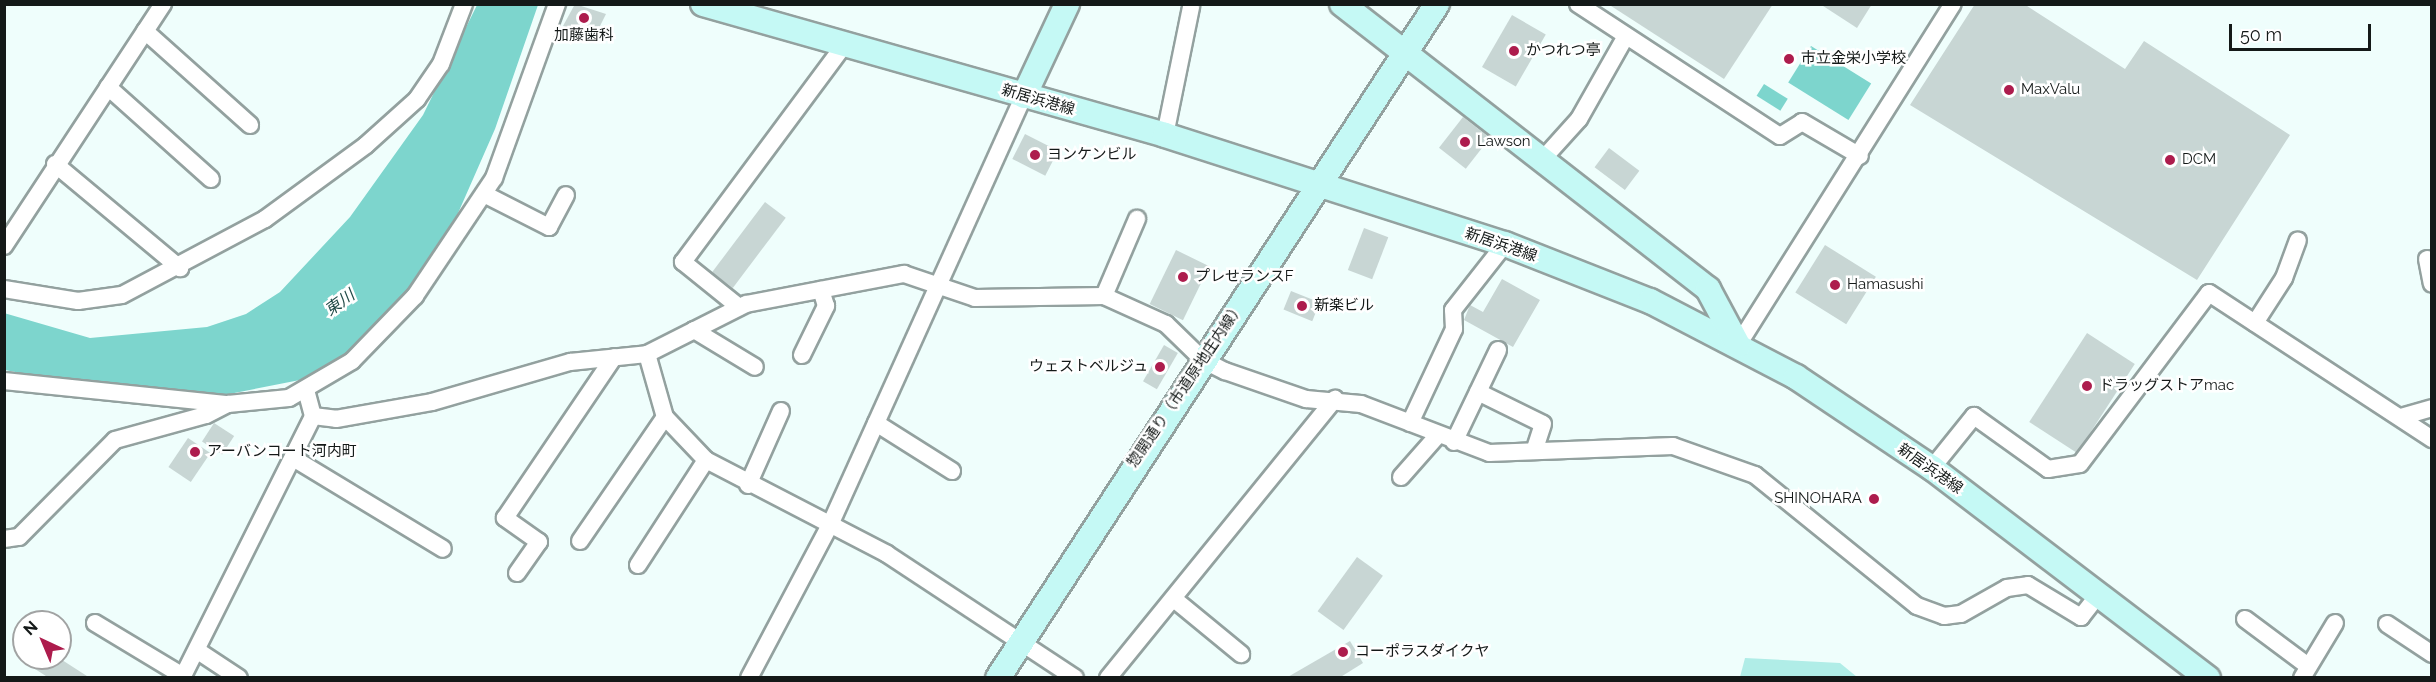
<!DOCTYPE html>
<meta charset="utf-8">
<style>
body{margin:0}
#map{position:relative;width:2436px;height:682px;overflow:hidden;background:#effefc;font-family:Raleway,"Noto Sans JP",sans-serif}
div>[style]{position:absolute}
.green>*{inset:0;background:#b0ede7}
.water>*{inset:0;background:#7dd5cd;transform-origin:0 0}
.building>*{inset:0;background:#c8d6d4;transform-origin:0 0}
.roads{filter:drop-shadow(2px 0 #93a19f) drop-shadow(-2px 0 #93a19f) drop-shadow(0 2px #93a19f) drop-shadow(0 -2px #93a19f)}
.street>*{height:16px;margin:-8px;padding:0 8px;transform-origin:8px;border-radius:8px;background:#fff}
.secondary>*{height:24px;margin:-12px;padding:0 12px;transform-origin:12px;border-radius:12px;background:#c5f9f5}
.dots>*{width:16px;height:16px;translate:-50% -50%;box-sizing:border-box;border:3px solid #fff;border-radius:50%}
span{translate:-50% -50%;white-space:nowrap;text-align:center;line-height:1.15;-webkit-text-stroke:5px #fff;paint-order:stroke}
.poi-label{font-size:15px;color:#141918}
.left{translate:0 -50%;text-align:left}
.right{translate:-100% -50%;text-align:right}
.street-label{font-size:15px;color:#141918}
.water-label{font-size:16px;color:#224b48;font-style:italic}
.frame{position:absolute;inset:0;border:6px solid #141918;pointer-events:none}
.north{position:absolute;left:12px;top:610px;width:60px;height:60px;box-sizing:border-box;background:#fff;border:2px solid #a1a3a3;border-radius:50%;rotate:316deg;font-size:16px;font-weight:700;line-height:24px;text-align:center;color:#141918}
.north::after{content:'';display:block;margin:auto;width:21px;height:27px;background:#ad1c4d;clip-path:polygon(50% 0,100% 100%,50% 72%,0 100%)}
.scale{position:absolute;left:2229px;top:24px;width:142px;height:27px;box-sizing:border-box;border:3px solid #141918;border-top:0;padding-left:8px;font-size:18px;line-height:21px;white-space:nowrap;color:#141918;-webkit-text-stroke:4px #fff;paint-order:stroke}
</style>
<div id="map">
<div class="green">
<i style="clip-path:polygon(1745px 658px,1840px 663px,1857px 677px,1740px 677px)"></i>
</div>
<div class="water">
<i style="clip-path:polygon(477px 5px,538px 5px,495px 129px,455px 220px,400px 307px,349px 353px,305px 379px,219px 396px,104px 389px,5px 370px,4px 313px,90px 338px,207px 327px,246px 314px,280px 292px,350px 217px,423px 115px)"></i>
<i style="left:1811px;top:46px;width:71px;height:43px;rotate:32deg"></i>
<i style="left:1764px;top:84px;width:28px;height:14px;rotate:32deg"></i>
</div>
<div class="building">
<i style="clip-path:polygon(575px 4px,606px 14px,594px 38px,563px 26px)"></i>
<i style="clip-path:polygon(1608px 4px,1773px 4px,1724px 79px)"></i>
<i style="clip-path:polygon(1820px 4px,1872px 4px,1857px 28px)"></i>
<i style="clip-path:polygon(1975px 4px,2024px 4px,2125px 69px,2144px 41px,2290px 135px,2197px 280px,1910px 105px)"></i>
<i style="left:1512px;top:15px;width:39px;height:60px;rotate:30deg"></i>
<i style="left:1463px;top:117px;width:34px;height:39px;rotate:38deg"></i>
<i style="left:1025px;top:134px;width:37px;height:28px;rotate:27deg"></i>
<i style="left:1609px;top:148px;width:38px;height:24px;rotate:37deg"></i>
<i style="left:765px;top:202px;width:26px;height:88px;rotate:37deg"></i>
<i style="left:1364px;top:228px;width:26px;height:45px;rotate:21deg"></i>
<i style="left:1825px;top:245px;width:60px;height:56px;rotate:32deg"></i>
<i style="left:1176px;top:250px;width:37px;height:60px;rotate:26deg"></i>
<i style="clip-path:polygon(1502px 279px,1540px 300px,1513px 347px,1464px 320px,1470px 305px,1483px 312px)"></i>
<i style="left:1291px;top:291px;width:31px;height:20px;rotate:22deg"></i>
<i style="left:2087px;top:333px;width:57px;height:106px;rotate:33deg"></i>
<i style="left:1164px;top:345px;width:16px;height:42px;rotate:30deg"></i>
<i style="left:214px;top:423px;width:24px;height:22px;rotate:33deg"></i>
<i style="left:188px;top:438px;width:27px;height:35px;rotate:34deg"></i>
<i style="left:1357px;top:557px;width:32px;height:67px;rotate:36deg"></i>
<i style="clip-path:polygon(1350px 641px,1363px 663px,1339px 678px,1286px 678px)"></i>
<i style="clip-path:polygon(18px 658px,59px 658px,90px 678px,49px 678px)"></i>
</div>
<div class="roads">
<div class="street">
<i style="left:1578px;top:4px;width:241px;rotate:33.2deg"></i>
<i style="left:1780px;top:136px;width:26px;rotate:-32deg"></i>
<i style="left:1802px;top:122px;width:67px;rotate:30.4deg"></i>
<i style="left:145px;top:31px;width:141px;rotate:41.8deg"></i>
<i style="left:108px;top:87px;width:138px;rotate:41.8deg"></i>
<i style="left:1165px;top:135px;width:131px;rotate:-78.5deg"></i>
<i style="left:1542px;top:160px;width:55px;rotate:-47.9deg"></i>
<i style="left:1579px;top:119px;width:95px;rotate:-60.5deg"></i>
<i style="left:55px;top:164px;width:163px;rotate:39.8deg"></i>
<i style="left:484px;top:194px;width:73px;rotate:26.9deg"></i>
<i style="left:549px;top:227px;width:36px;rotate:-62deg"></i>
<i style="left:4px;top:246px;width:290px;rotate:-56.7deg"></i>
<i style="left:2427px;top:259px;width:25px;rotate:79deg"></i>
<i style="left:4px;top:289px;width:75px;rotate:9.2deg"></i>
<i style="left:78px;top:301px;width:44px;rotate:-7.8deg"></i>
<i style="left:122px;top:295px;width:162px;rotate:-28deg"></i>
<i style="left:265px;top:219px;width:125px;rotate:-36.2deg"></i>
<i style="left:366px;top:145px;width:69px;rotate:-42deg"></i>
<i style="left:417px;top:99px;width:42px;rotate:-55.6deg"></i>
<i style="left:441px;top:64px;width:64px;rotate:-69deg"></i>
<i style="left:1104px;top:296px;width:84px;rotate:-66.8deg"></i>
<i style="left:739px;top:307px;width:72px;rotate:-141.2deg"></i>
<i style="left:683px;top:262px;width:270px;rotate:-53.4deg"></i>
<i style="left:2255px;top:323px;width:54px;rotate:-57.2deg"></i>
<i style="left:2284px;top:278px;width:40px;rotate:-69.8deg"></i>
<i style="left:694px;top:330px;width:71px;rotate:31.2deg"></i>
<i style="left:1738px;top:345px;width:403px;rotate:-57.8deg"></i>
<i style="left:647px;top:354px;width:66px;rotate:74.1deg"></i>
<i style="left:665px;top:417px;width:59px;rotate:46.4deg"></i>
<i style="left:706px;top:460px;width:204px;rotate:27.4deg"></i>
<i style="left:887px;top:554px;width:225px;rotate:33.4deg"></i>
<i style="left:802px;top:355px;width:55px;rotate:-63.9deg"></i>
<i style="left:826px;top:306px;width:17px;rotate:-107deg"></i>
<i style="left:4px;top:381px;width:225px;rotate:5.9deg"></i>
<i style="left:228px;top:404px;width:61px;rotate:-5.6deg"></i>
<i style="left:289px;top:398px;width:73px;rotate:-30.4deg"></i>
<i style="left:352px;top:361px;width:91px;rotate:-45.9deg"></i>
<i style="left:415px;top:296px;width:142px;rotate:-56.2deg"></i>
<i style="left:494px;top:178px;width:185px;rotate:-70.1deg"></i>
<i style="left:1478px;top:392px;width:72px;rotate:26.2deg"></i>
<i style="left:1543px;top:424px;width:25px;rotate:108deg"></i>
<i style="left:313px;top:416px;width:23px;rotate:7deg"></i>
<i style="left:336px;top:419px;width:97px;rotate:-10deg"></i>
<i style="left:432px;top:402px;width:144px;rotate:-16.2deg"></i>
<i style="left:570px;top:362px;width:77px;rotate:-5.9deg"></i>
<i style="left:647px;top:354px;width:111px;rotate:-26.8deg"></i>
<i style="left:746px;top:304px;width:161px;rotate:-10.8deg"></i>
<i style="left:904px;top:274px;width:75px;rotate:18.7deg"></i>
<i style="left:975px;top:298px;width:129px;rotate:-0.9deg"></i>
<i style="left:1104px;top:296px;width:68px;rotate:24.3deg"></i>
<i style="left:1166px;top:324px;width:52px;rotate:44.2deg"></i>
<i style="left:1203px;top:360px;width:25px;rotate:27deg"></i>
<i style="left:1225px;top:371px;width:86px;rotate:19.1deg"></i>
<i style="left:1306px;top:399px;width:55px;rotate:5.2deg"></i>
<i style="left:1361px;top:404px;width:137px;rotate:20.9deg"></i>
<i style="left:1489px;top:453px;width:184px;rotate:-2.2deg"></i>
<i style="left:1673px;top:446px;width:87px;rotate:19.5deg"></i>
<i style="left:1755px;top:475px;width:208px;rotate:39deg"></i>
<i style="left:1917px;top:606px;width:29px;rotate:20deg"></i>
<i style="left:1944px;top:616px;width:17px;rotate:-7deg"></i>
<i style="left:1961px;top:614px;width:53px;rotate:-29.5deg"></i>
<i style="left:2007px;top:588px;width:21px;rotate:-8deg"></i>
<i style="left:2028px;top:585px;width:62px;rotate:31.1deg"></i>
<i style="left:2081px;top:617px;width:29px;rotate:-52deg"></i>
<i style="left:2401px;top:417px;width:32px;rotate:-16deg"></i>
<i style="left:876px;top:423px;width:90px;rotate:32.3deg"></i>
<i style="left:1410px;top:423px;width:104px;rotate:-64.9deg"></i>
<i style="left:1454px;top:329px;width:19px;rotate:-93deg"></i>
<i style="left:1453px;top:310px;width:84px;rotate:-51.8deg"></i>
<i style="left:1454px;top:442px;width:102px;rotate:-64.4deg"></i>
<i style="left:293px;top:458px;width:175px;rotate:31.2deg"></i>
<i style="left:1932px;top:468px;width:67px;rotate:-51.1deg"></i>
<i style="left:1974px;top:416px;width:91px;rotate:35.6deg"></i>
<i style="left:2048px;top:469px;width:32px;rotate:-9deg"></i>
<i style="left:2080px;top:464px;width:214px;rotate:-53deg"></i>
<i style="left:2209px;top:293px;width:267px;rotate:33.2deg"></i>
<i style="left:1401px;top:477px;width:56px;rotate:-48.6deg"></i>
<i style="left:748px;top:485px;width:81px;rotate:-66deg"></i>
<i style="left:4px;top:539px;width:15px;rotate:-8deg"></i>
<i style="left:19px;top:537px;width:136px;rotate:-45.3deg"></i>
<i style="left:115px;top:440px;width:94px;rotate:-15.4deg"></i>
<i style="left:206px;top:415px;width:25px;rotate:-27deg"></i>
<i style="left:580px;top:541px;width:150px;rotate:-55.6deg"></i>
<i style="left:638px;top:565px;width:125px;rotate:-57.1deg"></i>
<i style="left:517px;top:573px;width:38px;rotate:-55deg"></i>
<i style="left:539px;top:542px;width:42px;rotate:-144.8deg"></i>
<i style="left:505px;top:518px;width:194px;rotate:-55.9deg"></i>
<i style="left:1174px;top:599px;width:87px;rotate:39.4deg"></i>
<i style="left:2245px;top:619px;width:79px;rotate:36.7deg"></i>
<i style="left:95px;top:623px;width:103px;rotate:31.1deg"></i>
<i style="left:2387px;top:624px;width:54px;rotate:33.7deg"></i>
<i style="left:198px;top:651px;width:49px;rotate:33.4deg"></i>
<i style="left:182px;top:678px;width:293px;rotate:-63.4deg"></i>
<i style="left:313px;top:416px;width:28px;rotate:-105deg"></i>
<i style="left:749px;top:678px;width:173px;rotate:-62.1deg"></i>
<i style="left:830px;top:525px;width:471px;rotate:-65.7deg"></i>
<i style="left:1108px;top:678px;width:360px;rotate:-50.9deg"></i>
<i style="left:2302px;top:678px;width:64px;rotate:-59deg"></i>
</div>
<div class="secondary">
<i style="left:703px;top:4px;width:480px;rotate:15.8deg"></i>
<i style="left:1165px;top:135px;width:357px;rotate:17.8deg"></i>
<i style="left:1505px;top:244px;width:156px;rotate:21.5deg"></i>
<i style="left:1650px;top:301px;width:165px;rotate:27.5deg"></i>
<i style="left:1796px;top:377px;width:164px;rotate:33.8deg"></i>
<i style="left:1932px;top:468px;width:347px;rotate:37.3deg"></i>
<i style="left:1342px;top:4px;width:464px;rotate:37.9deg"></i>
<i style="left:1708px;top:289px;width:64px;rotate:61.8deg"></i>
<i style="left:1024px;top:96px;width:102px;rotate:-64.9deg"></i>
<i style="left:998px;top:678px;width:804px;rotate:-56.92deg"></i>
</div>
</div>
<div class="dots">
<i style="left:584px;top:18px;background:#ad1c4d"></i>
<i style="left:1514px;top:51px;background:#ad1c4d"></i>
<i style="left:1789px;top:59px;background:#ad1c4d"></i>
<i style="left:2009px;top:90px;background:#ad1c4d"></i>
<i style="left:1465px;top:142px;background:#ad1c4d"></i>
<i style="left:1035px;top:155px;background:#ad1c4d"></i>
<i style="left:2170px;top:160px;background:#ad1c4d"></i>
<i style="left:1183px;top:277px;background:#ad1c4d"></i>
<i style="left:1835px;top:285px;background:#ad1c4d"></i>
<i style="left:1302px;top:306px;background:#ad1c4d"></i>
<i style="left:1160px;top:367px;background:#ad1c4d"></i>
<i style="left:2087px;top:386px;background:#ad1c4d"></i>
<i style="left:195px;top:452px;background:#ad1c4d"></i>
<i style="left:1874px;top:499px;background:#ad1c4d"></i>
<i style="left:1343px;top:652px;background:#ad1c4d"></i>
</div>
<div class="poi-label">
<span style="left:584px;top:36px">加藤歯科</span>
<span class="left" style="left:1526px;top:51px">かつれつ亭</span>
<span class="left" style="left:1801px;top:59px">市立金栄小学校</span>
<span class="left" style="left:2021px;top:90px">MaxValu</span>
<span class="left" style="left:1477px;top:142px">Lawson</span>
<span class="left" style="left:1047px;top:155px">ヨンケンビル</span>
<span class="left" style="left:2182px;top:160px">DCM</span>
<span class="left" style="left:1195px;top:277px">プレせランスF</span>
<span class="left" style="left:1847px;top:285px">Hamasushi</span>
<span class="left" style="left:1314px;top:306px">新楽ビル</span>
<span class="right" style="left:1148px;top:367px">ウェストベルジュ</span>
<span class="left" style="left:2099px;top:386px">ドラッグストアmac</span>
<span class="left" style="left:207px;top:452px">アーバンコート河内町</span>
<span class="right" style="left:1862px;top:499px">SHINOHARA</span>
<span class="left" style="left:1355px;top:652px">コーポラスダイクヤ</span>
</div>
<div class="street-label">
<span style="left:1038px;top:100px;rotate:16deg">新居浜港線</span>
<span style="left:1501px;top:245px;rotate:19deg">新居浜港線</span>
<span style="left:1186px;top:385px;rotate:-56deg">惣開通り（市道原地庄内線）</span>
<span style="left:1930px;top:469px;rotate:35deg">新居浜港線</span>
</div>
<div class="water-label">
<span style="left:340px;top:303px;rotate:-36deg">東川</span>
</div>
<div class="frame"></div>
<div class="north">N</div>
<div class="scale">50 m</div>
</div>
